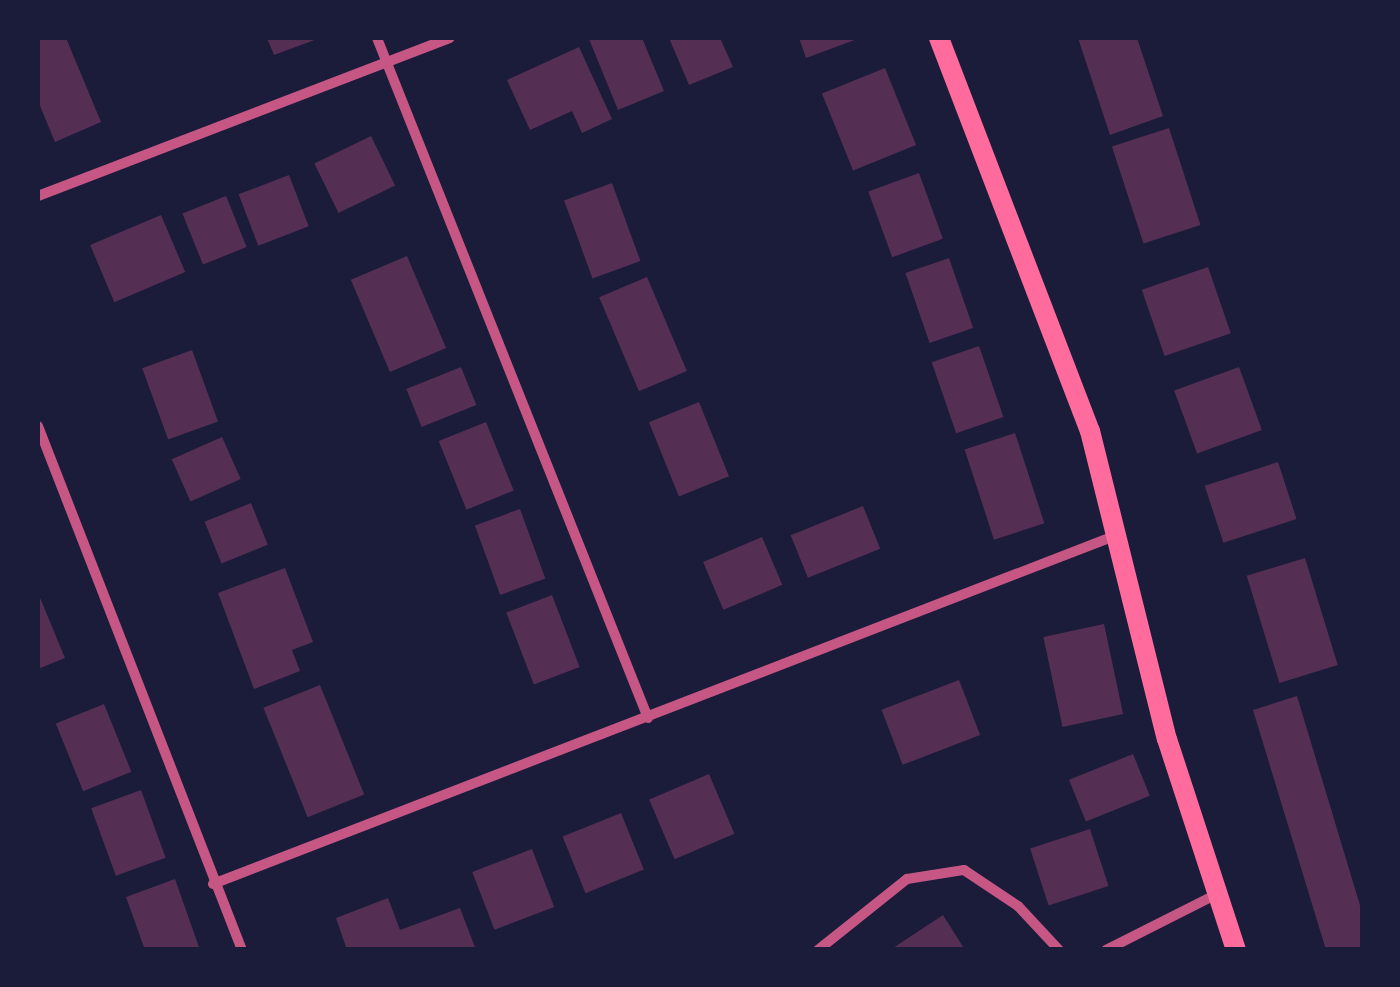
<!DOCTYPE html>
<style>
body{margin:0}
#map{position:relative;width:1400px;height:987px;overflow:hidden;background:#1b1b3a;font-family:"DejaVu Sans",sans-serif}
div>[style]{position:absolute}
.building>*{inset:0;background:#542f53;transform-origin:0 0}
.minor>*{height:10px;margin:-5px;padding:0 5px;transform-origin:5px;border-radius:5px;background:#c65784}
.secondary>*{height:20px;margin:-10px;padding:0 10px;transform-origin:10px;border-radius:10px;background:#ff6b9d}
span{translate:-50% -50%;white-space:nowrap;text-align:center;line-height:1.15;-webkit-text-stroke:10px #1b1b3a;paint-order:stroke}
.frame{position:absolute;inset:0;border:40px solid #1b1b3a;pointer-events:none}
</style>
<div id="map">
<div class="building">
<i style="clip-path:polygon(38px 38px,66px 38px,101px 122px,55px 142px,38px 101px)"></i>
<i style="clip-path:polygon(267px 38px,320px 38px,274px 55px)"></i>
<i style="clip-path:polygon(642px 38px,664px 91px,618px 110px,589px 39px)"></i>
<i style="clip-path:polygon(669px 38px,720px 38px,733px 67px,689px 85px)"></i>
<i style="clip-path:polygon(799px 38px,860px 38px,806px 58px)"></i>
<i style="clip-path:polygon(1078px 38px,1137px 38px,1163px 116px,1110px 135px)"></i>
<i style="clip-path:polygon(579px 47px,612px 119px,582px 133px,572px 111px,530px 130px,507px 80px)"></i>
<i style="left:885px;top:68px;width:83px;height:68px;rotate:68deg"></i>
<i style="left:1169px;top:128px;width:102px;height:60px;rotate:72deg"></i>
<i style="left:371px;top:136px;width:55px;height:63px;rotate:64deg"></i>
<i style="left:919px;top:173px;width:70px;height:54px;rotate:70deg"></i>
<i style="left:289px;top:175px;width:55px;height:54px;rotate:69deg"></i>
<i style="left:612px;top:183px;width:83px;height:51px;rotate:70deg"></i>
<i style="left:226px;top:196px;width:55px;height:47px;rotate:68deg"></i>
<i style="left:161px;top:215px;width:62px;height:77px;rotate:67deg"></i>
<i style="left:407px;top:256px;width:100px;height:61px;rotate:67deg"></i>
<i style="left:949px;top:258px;width:74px;height:46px;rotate:71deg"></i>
<i style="left:1208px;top:267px;width:70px;height:70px;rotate:71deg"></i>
<i style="left:647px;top:277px;width:102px;height:52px;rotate:67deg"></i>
<i style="left:979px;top:346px;width:75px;height:50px;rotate:71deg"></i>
<i style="left:192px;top:350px;width:76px;height:53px;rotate:70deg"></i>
<i style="left:461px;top:367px;width:41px;height:59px;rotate:68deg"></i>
<i style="left:1239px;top:367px;width:67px;height:69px;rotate:70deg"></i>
<i style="left:699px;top:402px;width:80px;height:54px;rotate:68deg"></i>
<i style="left:486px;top:422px;width:74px;height:51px;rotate:68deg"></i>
<i style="left:1015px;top:433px;width:95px;height:53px;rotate:72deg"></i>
<i style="left:222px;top:437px;width:46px;height:55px;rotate:66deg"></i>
<i style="left:1278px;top:462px;width:60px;height:77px;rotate:72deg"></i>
<i style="left:251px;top:503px;width:45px;height:50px;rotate:68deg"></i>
<i style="left:863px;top:506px;width:46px;height:78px;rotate:68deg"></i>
<i style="left:520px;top:509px;width:74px;height:48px;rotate:70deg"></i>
<i style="left:762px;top:537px;width:52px;height:64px;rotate:67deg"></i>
<i style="left:1305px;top:558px;width:112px;height:61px;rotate:73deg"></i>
<i style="clip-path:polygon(285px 568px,313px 642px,292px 650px,300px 671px,254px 689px,218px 593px)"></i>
<i style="clip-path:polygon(38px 593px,65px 658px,38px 669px)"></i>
<i style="left:552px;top:595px;width:77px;height:49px;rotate:69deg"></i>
<i style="left:1104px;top:624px;width:92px;height:62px;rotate:78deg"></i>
<i style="left:959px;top:680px;width:59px;height:83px;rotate:69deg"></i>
<i style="left:320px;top:685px;width:118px;height:61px;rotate:68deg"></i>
<i style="clip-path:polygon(1297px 696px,1362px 912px,1362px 950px,1326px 950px,1253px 710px)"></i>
<i style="left:104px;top:704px;width:73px;height:52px;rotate:68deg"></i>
<i style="left:1133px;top:754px;width:45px;height:69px;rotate:68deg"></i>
<i style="left:709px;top:774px;width:65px;height:65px;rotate:67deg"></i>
<i style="left:141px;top:790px;width:72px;height:53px;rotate:70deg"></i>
<i style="left:621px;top:813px;width:61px;height:63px;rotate:68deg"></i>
<i style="left:1090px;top:829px;width:60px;height:63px;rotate:72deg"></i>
<i style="left:532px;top:849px;width:62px;height:64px;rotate:69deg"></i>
<i style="clip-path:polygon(175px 879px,200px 950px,145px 950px,126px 897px)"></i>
<i style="clip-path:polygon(388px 898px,400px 930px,460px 908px,476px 950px,347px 950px,336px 918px)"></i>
<i style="clip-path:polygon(943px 915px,965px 950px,890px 950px)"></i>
</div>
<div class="minor">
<i style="left:377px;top:38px;width:732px;rotate:68.27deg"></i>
<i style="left:38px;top:196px;width:441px;rotate:-21deg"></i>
<i style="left:38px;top:426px;width:562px;rotate:68.73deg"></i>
<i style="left:213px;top:884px;width:969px;rotate:-21.11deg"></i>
<i style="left:818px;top:950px;width:114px;rotate:-38.6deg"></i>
<i style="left:907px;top:879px;width:58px;rotate:-9deg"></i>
<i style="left:964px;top:870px;width:65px;rotate:33.7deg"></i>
<i style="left:1018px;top:906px;width:60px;rotate:47deg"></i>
<i style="left:1106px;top:950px;width:124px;rotate:-26.8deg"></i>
</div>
<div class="secondary">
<i style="left:939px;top:38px;width:421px;rotate:69deg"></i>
<i style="left:1090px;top:431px;width:317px;rotate:76deg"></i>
<i style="left:1167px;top:739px;width:222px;rotate:71.9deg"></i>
</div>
<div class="frame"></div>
</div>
